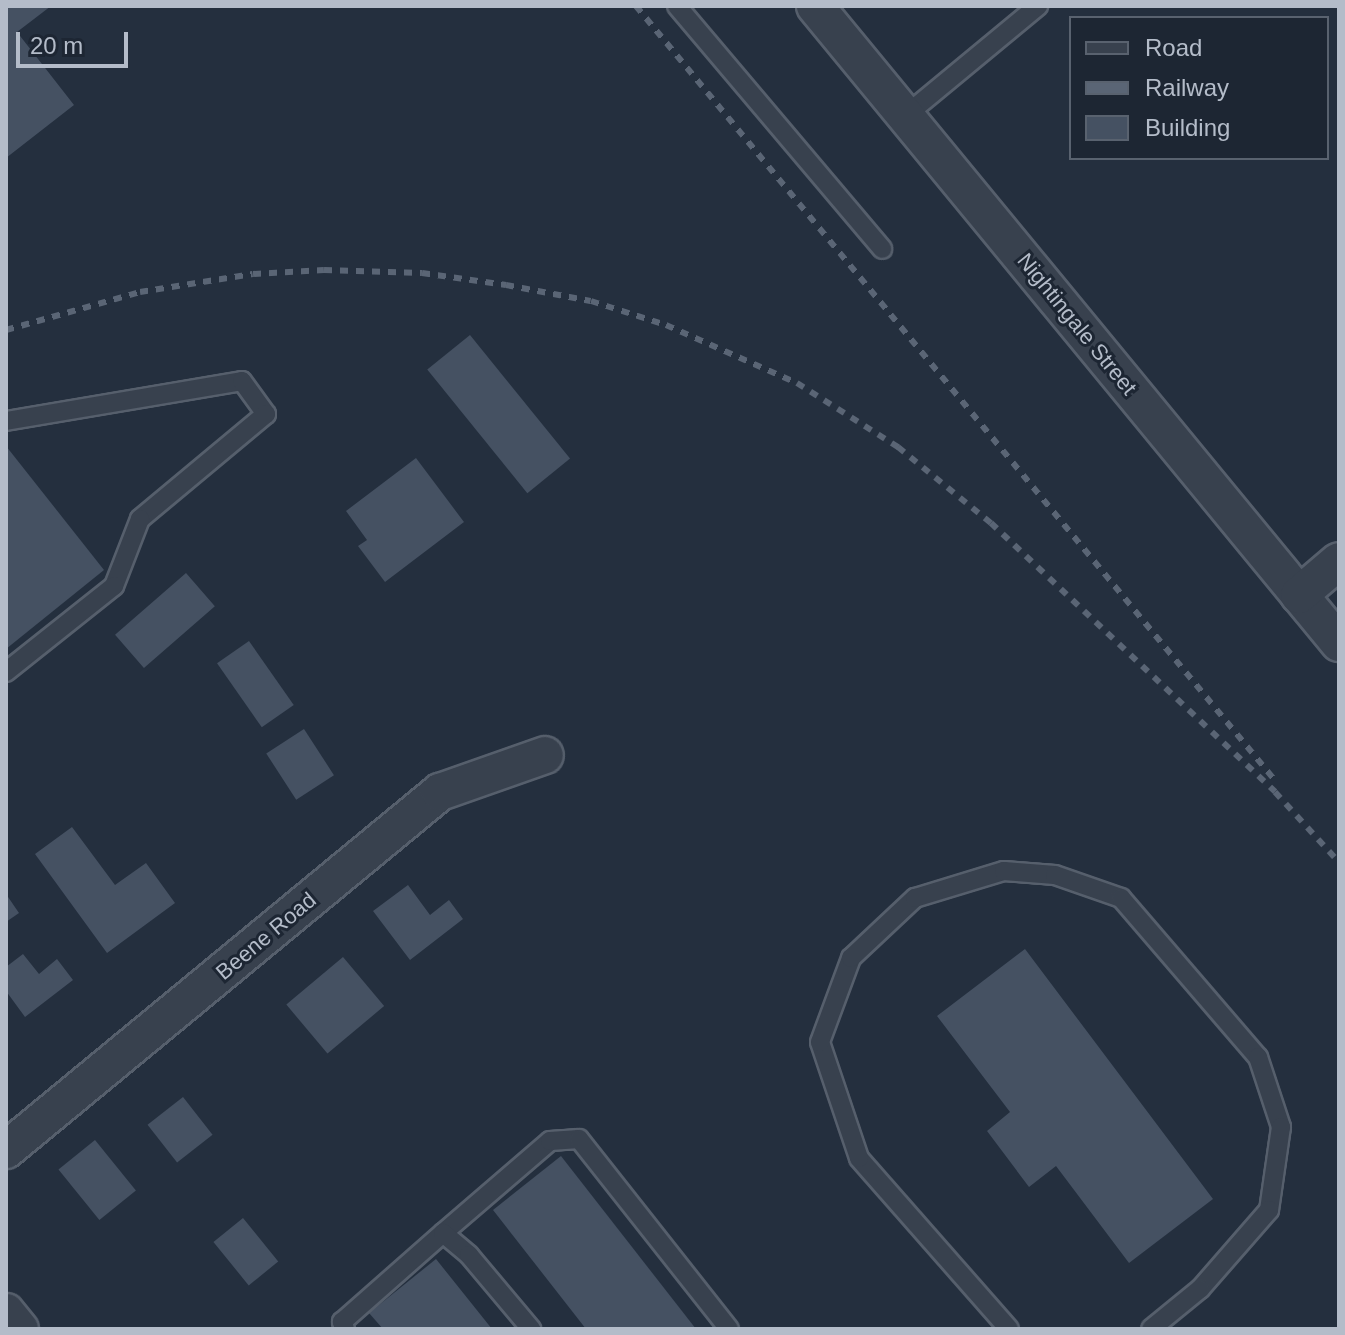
<!DOCTYPE html>
<style>
body{margin:0}
#map{position:relative;width:1345px;height:1335px;overflow:hidden;background:#242f3e;font-family:Helvetica,sans-serif}
div>[style]{position:absolute}
.building>*{inset:0;background:#455162;transform-origin:0 0}
.roads{filter:drop-shadow(2px 0 #565f6c) drop-shadow(-2px 0 #565f6c) drop-shadow(0 2px #565f6c) drop-shadow(0 -2px #565f6c)}
.service>*{height:18px;margin:-9px;padding:0 9px;transform-origin:9px;border-radius:9px;background:#38414e}
.minor>*{height:36px;margin:-18px;padding:0 18px;transform-origin:18px;border-radius:18px;background:#38414e}
.rail>*{height:6px;margin-top:-3px;transform-origin:0;background:repeating-linear-gradient(90deg,#5a6575 0 8px,transparent 0 16px)}
span{translate:-50% -50%;white-space:nowrap;text-align:center;line-height:1.15;-webkit-text-stroke:6px #1d2633;paint-order:stroke}
.street-label{font-size:22px;color:#b4bcc9}
.frame{position:absolute;inset:0;border:8px solid #b4bcc9;pointer-events:none}
.legend{position:absolute;left:1069px;top:16px;width:260px;height:144px;box-sizing:border-box;background:#1d2633;border:2px solid #59626f;margin:0;padding:10px 14px;list-style:none;font-size:24px;color:#b4bcc9}
.legend li{display:flex;align-items:center;gap:16px;height:40px}
.legend b{width:40px;border:2px solid #59626f}
.scale{position:absolute;left:16px;top:32px;width:112px;height:36px;box-sizing:border-box;border:4px solid #b4bcc9;border-top:0;padding-left:10px;font-size:24px;line-height:28px;white-space:nowrap;color:#b4bcc9;-webkit-text-stroke:6px #1d2633;paint-order:stroke}
</style>
<div id="map">
<div class="building">
<i style="clip-path:polygon(6px 6px,51px 6px,17px 32px,74px 105px,6px 158px)"></i>
<i style="left:470px;top:335px;width:159px;height:55px;rotate:51deg"></i>
<i style="clip-path:polygon(6px 446px,104px 570px,6px 649px)"></i>
<i style="clip-path:polygon(416px 458px,464px 522px,385px 582px,358px 546px,367px 540px,346px 511px)"></i>
<i style="left:186px;top:573px;width:44px;height:94px;rotate:49deg"></i>
<i style="left:249px;top:641px;width:78px;height:39px;rotate:55deg"></i>
<i style="left:304px;top:729px;width:55px;height:45px;rotate:57deg"></i>
<i style="clip-path:polygon(72px 827px,115px 885px,146px 863px,175px 903px,107px 953px,35px 854px)"></i>
<i style="clip-path:polygon(408px 885px,430px 915px,449px 900px,463px 919px,410px 960px,373px 911px)"></i>
<i style="clip-path:polygon(6px 894px,19px 913px,6px 922px)"></i>
<i style="clip-path:polygon(1025px 949px,1213px 1199px,1129px 1263px,1056px 1166px,1029px 1187px,987px 1131px,1010px 1112px,937px 1016px)"></i>
<i style="clip-path:polygon(23px 954px,39px 974px,57px 959px,73px 980px,25px 1017px,6px 991px,6px 967px)"></i>
<i style="left:343px;top:957px;width:64px;height:74px;rotate:50deg"></i>
<i style="left:183px;top:1097px;width:48px;height:45px;rotate:52deg"></i>
<i style="left:95px;top:1140px;width:65px;height:47px;rotate:51deg"></i>
<i style="clip-path:polygon(561px 1156px,696px 1329px,586px 1329px,493px 1210px)"></i>
<i style="left:243px;top:1218px;width:56px;height:38px;rotate:51deg"></i>
<i style="clip-path:polygon(436px 1259px,492px 1329px,383px 1329px,369px 1313px)"></i>
</div>
<div class="roads">
<div class="service">
<i style="left:677px;top:6px;width:318px;rotate:49.8deg"></i>
<i style="left:905px;top:116px;width:173px;rotate:-39.6deg"></i>
<i style="left:6px;top:421px;width:239px;rotate:-9.6deg"></i>
<i style="left:242px;top:381px;width:41px;rotate:54deg"></i>
<i style="left:266px;top:414px;width:164px;rotate:140.2deg"></i>
<i style="left:140px;top:519px;width:72px;rotate:111.2deg"></i>
<i style="left:114px;top:586px;width:138px;rotate:141.5deg"></i>
<i style="left:443px;top:1233px;width:141px;rotate:-40.7deg"></i>
<i style="left:550px;top:1141px;width:29px;rotate:-4deg"></i>
<i style="left:579px;top:1139px;width:242px;rotate:51.7deg"></i>
<i style="left:345px;top:1329px;width:8px;rotate:-113deg"></i>
<i style="left:342px;top:1322px;width:135px;rotate:-41.4deg"></i>
<i style="left:443px;top:1233px;width:34px;rotate:40deg"></i>
<i style="left:469px;top:1255px;width:97px;rotate:50deg"></i>
<i style="left:1009px;top:1329px;width:227px;rotate:-131.3deg"></i>
<i style="left:859px;top:1158px;width:122px;rotate:-108.6deg"></i>
<i style="left:820px;top:1042px;width:90px;rotate:-69.7deg"></i>
<i style="left:851px;top:958px;width:88px;rotate:-43.2deg"></i>
<i style="left:915px;top:898px;width:93px;rotate:-16.9deg"></i>
<i style="left:1004px;top:871px;width:51px;rotate:4.5deg"></i>
<i style="left:1055px;top:875px;width:70px;rotate:19.2deg"></i>
<i style="left:1121px;top:898px;width:210px;rotate:49.3deg"></i>
<i style="left:1258px;top:1057px;width:74px;rotate:71.8deg"></i>
<i style="left:1281px;top:1127px;width:84px;rotate:98.2deg"></i>
<i style="left:1269px;top:1210px;width:105px;rotate:131.1deg"></i>
<i style="left:1200px;top:1289px;width:63px;rotate:140.8deg"></i>
</div>
<div class="minor">
<i style="left:815px;top:6px;width:825px;rotate:50.56deg"></i>
<i style="left:1299px;top:595px;width:52px;rotate:-40.4deg"></i>
<i style="left:6px;top:1150px;width:563px;rotate:-39.52deg"></i>
<i style="left:440px;top:792px;width:111px;rotate:-19.4deg"></i>
<i style="left:6px;top:1312px;width:22px;rotate:51deg"></i>
</div>
</div>
<div class="rail">
<i style="left:636px;top:6px;width:1001px;rotate:50.47deg"></i>
<i style="left:6px;top:330px;width:139px;rotate:-15.8deg"></i>
<i style="left:140px;top:292px;width:114px;rotate:-9.1deg"></i>
<i style="left:253px;top:274px;width:71px;rotate:-3.2deg"></i>
<i style="left:324px;top:270px;width:98px;rotate:1.8deg"></i>
<i style="left:422px;top:273px;width:85px;rotate:8.1deg"></i>
<i style="left:506px;top:285px;width:86px;rotate:10.7deg"></i>
<i style="left:591px;top:301px;width:79px;rotate:17.7deg"></i>
<i style="left:666px;top:325px;width:143px;rotate:23.9deg"></i>
<i style="left:797px;top:383px;width:120px;rotate:32.4deg"></i>
<i style="left:898px;top:447px;width:120px;rotate:39.3deg"></i>
<i style="left:991px;top:523px;width:391px;rotate:43.4deg"></i>
<i style="left:1275px;top:792px;width:95px;rotate:47.6deg"></i>
</div>
<div class="street-label">
<span style="left:1077px;top:324px;rotate:51deg">Nightingale Street</span>
<span style="left:266px;top:936px;rotate:-40deg">Beene Road</span>
</div>
<div class="frame"></div>
<ul class="legend">
<li><b style="height:10px;background:#38414e"></b>Road</li>
<li><b style="height:10px;background:#5a6575"></b>Railway</li>
<li><b style="height:22px;background:#455162"></b>Building</li>
</ul>
<div class="scale">20 m</div>
</div>
